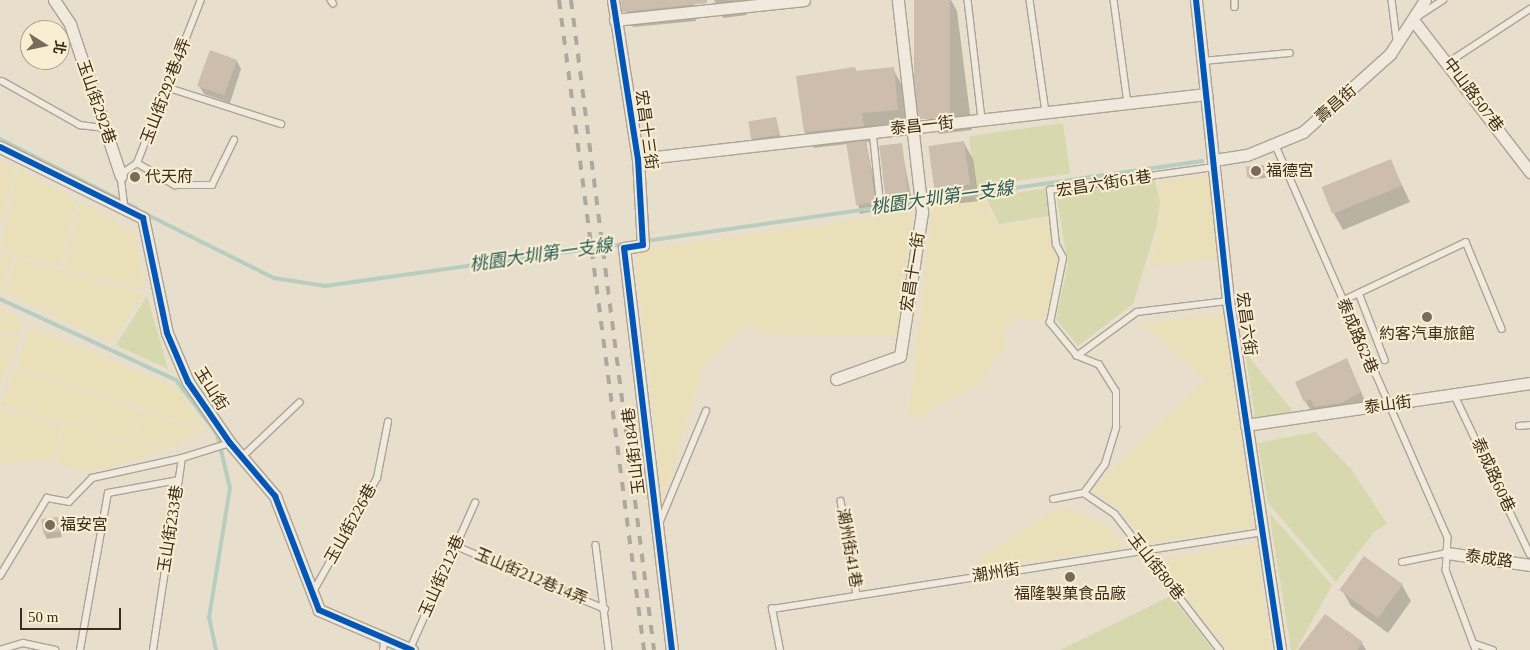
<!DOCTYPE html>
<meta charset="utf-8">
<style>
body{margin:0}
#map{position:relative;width:1530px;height:650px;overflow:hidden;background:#e7dfcc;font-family:"Times New Roman","Noto Sans TC",serif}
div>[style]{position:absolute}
.farmland>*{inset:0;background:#e9e0ba}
.green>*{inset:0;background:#d7d8ad;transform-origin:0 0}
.shadow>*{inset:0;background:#0003}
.stream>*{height:4px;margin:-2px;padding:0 2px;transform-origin:2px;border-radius:2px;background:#b7cdc0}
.building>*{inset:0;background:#ccbdac;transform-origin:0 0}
.roads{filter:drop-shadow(1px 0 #aca495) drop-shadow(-1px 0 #aca495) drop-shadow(0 1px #aca495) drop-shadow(0 -1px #aca495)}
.lane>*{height:5.5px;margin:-2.75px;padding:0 2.75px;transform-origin:2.75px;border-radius:2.75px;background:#efe9de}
.street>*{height:11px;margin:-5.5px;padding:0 5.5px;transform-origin:5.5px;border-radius:5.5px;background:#efe9de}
.rail>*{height:4px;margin-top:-2px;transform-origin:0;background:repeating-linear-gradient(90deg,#aea99e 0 9px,transparent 0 18px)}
.cycleway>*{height:6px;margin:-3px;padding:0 3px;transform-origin:3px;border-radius:3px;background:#0057b8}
.dots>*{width:14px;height:14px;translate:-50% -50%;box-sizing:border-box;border:2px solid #f9eed1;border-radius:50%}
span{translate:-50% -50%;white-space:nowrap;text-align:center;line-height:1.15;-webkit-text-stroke:4px #f9eed1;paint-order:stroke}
.street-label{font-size:16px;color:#3c2c1c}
.poi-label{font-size:16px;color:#3c2c1c}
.left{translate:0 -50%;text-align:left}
.water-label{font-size:18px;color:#295e5b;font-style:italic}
.north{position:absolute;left:20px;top:20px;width:50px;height:50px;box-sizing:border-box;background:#f9eed1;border:1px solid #ada089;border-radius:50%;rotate:100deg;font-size:14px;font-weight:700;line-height:20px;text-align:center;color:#3c2c1c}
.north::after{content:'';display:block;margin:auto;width:18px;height:22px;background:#786b5a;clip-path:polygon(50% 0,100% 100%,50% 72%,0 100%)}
.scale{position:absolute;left:20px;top:608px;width:101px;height:22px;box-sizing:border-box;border:2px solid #3c2c1c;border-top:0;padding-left:6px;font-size:15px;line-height:18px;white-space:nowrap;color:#3c2c1c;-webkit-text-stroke:4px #f9eed1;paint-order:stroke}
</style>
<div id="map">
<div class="farmland">
<i style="clip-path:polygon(0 161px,16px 169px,0 224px)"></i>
<i style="clip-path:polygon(19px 169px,77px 200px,60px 266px,0 249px)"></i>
<i style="clip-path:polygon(1211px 174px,1216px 257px,1149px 267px,1160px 223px,1158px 182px)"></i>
<i style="clip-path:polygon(983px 198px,998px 227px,1050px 218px,1053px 252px,1058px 260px,1046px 318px,1026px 321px,1019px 315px,1002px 327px,1007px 343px,979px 385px,908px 421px,932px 206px)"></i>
<i style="clip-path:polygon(80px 201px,135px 232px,145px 290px,63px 268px)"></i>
<i style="clip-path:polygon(913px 212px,897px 336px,774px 335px,745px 325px,703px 367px,663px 500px,635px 251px)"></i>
<i style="clip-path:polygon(0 253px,12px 256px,0 296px)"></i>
<i style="clip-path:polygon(16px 257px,143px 294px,112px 343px,6px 293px)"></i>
<i style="clip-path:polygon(0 306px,19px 317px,20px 333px,0 332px)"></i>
<i style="clip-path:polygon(1222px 314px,1254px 527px,1147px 543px,1120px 509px,1092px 490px,1205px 380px,1142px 323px)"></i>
<i style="clip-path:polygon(30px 327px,177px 387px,206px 429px,16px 367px)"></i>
<i style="clip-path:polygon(0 335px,19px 336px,0 385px)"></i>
<i style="clip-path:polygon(15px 369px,140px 410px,133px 439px,0 406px)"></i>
<i style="clip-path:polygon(0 409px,63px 424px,55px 459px,0 464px)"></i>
<i style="clip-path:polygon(142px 411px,205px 431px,167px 449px,134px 440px)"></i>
<i style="clip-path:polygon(65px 423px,165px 450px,89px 472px,57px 463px)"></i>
<i style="clip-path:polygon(1059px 507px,1102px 522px,1127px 546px,982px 570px,979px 559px)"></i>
<i style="clip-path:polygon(1256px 543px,1271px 650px,1228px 650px,1158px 560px)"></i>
</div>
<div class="green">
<i style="left:1063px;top:123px;width:51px;height:95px;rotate:82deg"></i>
<i style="clip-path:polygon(1155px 180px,1160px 202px,1157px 225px,1133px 304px,1078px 346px,1056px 319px,1068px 265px,1056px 193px)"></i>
<i style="clip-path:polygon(1048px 188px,1050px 216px,999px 224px,986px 197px)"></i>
<i style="clip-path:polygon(147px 296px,168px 369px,116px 345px)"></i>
<i style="clip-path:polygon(1245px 352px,1295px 414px,1255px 418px)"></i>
<i style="clip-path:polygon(1315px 432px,1351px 469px,1387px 524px,1374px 532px,1336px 582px,1268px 503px,1258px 443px)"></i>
<i style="clip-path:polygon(1269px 512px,1332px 585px,1296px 650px,1291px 650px)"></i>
<i style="clip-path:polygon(1171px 596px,1213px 650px,1060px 650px)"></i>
</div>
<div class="shadow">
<i style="clip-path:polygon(622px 0,693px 0,696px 21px,633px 27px)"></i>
<i style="clip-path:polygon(745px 0,747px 15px,723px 18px,714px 0)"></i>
<i style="clip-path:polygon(915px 0,951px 0,957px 11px,972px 130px,939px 134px,929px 118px)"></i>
<i style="clip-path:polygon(237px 61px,241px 69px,230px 103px,204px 94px,199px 86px)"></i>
<i style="clip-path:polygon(855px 68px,857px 73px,893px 69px,902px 85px,906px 126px,871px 129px,873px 141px,866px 142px,880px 210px,860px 214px,847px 144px,814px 148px,805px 132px,797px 77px)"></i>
<i style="clip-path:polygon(776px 118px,781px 140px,754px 144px,751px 138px)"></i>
<i style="clip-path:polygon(964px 143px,973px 159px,979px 201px,944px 205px,935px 189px,929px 147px)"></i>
<i style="clip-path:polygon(901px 145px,913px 206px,890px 209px,885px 201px)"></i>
<i style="clip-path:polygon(1390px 160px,1410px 202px,1343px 230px,1334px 214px)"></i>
<i style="clip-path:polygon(1263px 167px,1266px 178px,1250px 179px,1247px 168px)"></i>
<i style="clip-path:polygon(1347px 360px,1366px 403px,1312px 412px,1305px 401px)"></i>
<i style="clip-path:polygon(57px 518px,62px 537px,47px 539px,44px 533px)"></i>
<i style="clip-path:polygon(1402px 585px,1411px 601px,1388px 633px,1351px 606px,1342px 590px)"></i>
<i style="clip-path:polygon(1362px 643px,1366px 650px,1300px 650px)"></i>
</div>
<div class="stream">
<i style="left:0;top:139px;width:153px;rotate:26.9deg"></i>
<i style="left:144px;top:213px;width:145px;rotate:26.6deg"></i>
<i style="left:274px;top:278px;width:52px;rotate:8.9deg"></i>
<i style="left:325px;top:286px;width:301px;rotate:-8deg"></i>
<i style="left:645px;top:241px;width:563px;rotate:-8.17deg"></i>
<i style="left:0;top:299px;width:194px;rotate:24.7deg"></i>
<i style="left:176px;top:380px;width:68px;rotate:52.8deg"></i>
<i style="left:217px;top:434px;width:56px;rotate:76.5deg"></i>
<i style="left:230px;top:488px;width:131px;rotate:99.2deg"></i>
<i style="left:209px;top:617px;width:34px;rotate:78deg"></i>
</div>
<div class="building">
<i style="clip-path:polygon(621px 0,707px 0,707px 3px,622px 12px)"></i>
<i style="left:914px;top:0;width:36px;height:119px"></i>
<i style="left:210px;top:50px;width:29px;height:38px;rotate:20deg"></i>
<i style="clip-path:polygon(855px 67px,856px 71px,894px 67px,898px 110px,862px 113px,864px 126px,804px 132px,796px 76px)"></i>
<i style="left:776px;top:117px;width:18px;height:28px;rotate:81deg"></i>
<i style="left:866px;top:140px;width:63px;height:20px;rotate:81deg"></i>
<i style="left:964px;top:141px;width:44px;height:36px;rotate:82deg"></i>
<i style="left:902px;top:143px;width:55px;height:23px;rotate:83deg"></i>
<i style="left:1391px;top:159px;width:29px;height:75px;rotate:68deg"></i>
<i style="left:1264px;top:165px;width:11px;height:18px;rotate:85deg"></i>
<i style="clip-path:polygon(1347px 358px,1361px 392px,1342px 403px,1314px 407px,1311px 399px,1304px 402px,1295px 382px)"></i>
<i style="left:58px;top:517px;width:15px;height:17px;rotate:82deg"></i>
<i style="left:1364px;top:556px;width:48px;height:42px;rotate:36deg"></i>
<i style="clip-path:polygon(1325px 614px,1363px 642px,1357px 650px,1298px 650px)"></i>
</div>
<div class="roads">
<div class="lane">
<i style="left:331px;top:0;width:4px;rotate:56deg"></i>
<i style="left:968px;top:0;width:120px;rotate:83.3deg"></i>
<i style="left:1030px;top:0;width:113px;rotate:81.9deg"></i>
<i style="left:1114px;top:0;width:104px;rotate:82.3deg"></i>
<i style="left:1235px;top:0;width:7px;rotate:90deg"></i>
<i style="left:1392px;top:0;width:40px;rotate:82.9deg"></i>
<i style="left:1417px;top:17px;width:31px;rotate:-33deg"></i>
<i style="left:1203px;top:61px;width:87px;rotate:-5.3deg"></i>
<i style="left:1449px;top:62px;width:97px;rotate:-33.2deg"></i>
<i style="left:2px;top:81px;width:90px;rotate:29.4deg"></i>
<i style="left:80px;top:125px;width:25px;rotate:7deg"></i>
<i style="left:166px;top:87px;width:121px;rotate:17.8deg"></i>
<i style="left:873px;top:131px;width:68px;rotate:84.1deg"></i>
<i style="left:1276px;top:146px;width:427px;rotate:66.3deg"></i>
<i style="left:1448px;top:537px;width:33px;rotate:93deg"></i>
<i style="left:1446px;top:570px;width:85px;rotate:69.4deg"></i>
<i style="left:137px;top:163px;width:44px;rotate:30.1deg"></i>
<i style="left:175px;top:185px;width:37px"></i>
<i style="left:212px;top:185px;width:50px;rotate:-63.9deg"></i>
<i style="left:120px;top:175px;width:21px;rotate:-35deg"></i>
<i style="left:137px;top:163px;width:175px;rotate:-68.6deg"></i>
<i style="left:121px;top:176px;width:33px;rotate:83deg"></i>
<i style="left:1359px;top:293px;width:72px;rotate:68.8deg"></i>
<i style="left:1342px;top:301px;width:137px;rotate:-25.4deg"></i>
<i style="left:1466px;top:242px;width:94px;rotate:67.5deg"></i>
<i style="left:1077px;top:356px;width:43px;rotate:-129.3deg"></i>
<i style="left:1050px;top:323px;width:66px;rotate:-78.7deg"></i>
<i style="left:1063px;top:258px;width:15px;rotate:-118deg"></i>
<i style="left:1056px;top:245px;width:55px;rotate:-96.2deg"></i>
<i style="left:1050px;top:190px;width:166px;rotate:-8deg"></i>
<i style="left:1455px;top:396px;width:175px;rotate:64.6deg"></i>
<i style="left:1519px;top:426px;width:11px;rotate:-5deg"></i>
<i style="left:242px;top:457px;width:79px;rotate:-43.5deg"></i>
<i style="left:1084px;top:493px;width:37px;rotate:34deg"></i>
<i style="left:1115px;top:514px;width:172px;rotate:52.3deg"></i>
<i style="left:1053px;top:499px;width:32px;rotate:-11deg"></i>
<i style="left:1084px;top:493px;width:36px;rotate:-54deg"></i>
<i style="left:1105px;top:464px;width:38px;rotate:-73deg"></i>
<i style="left:1116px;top:428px;width:36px;rotate:-90deg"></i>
<i style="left:1116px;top:392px;width:32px;rotate:-122deg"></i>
<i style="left:1099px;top:365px;width:24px;rotate:-158deg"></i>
<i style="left:1077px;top:356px;width:74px;rotate:-36.3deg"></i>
<i style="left:1137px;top:312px;width:92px;rotate:-6.9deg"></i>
<i style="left:841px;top:501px;width:95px;rotate:80.3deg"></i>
<i style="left:659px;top:524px;width:122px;rotate:-67.4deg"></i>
<i style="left:596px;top:545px;width:106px;rotate:82.9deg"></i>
<i style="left:456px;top:546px;width:162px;rotate:22.9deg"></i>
<i style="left:1402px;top:562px;width:46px;rotate:-11.3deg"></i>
<i style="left:0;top:576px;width:91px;rotate:-58.9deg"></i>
<i style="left:47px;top:498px;width:22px;rotate:10deg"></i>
<i style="left:69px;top:502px;width:33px;rotate:-46deg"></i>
<i style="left:92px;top:478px;width:92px;rotate:-12.5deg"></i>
<i style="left:313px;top:592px;width:131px;rotate:-60.7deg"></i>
<i style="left:377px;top:478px;width:57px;rotate:-78.9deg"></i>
<i style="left:1473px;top:643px;width:21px;rotate:19deg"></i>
<i style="left:410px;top:649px;width:160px;rotate:-66deg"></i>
<i style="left:0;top:650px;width:24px;rotate:-17deg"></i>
<i style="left:23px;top:643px;width:33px;rotate:12deg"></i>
<i style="left:80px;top:650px;width:159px;rotate:-79.9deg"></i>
<i style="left:108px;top:493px;width:72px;rotate:-10.4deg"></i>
<i style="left:153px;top:650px;width:194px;rotate:-81.4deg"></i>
<i style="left:182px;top:458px;width:50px;rotate:-17.4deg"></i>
<i style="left:383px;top:650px;width:11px;rotate:-80deg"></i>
<i style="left:780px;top:650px;width:42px;rotate:-101deg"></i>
<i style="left:772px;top:609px;width:496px;rotate:-8.9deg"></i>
</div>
<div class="street">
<i style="left:54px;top:0;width:29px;rotate:56deg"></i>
<i style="left:70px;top:24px;width:160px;rotate:71.5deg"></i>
<i style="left:613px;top:0;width:161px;rotate:81.1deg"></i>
<i style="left:638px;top:159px;width:86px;rotate:86.7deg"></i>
<i style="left:643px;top:245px;width:19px;rotate:171deg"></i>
<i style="left:624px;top:248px;width:405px;rotate:83.2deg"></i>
<i style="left:1196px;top:0;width:303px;rotate:83.9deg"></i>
<i style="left:1228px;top:301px;width:353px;rotate:81.5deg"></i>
<i style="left:615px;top:20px;width:190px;rotate:-6deg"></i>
<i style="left:1413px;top:20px;width:192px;rotate:52.4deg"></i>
<i style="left:0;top:147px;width:160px;rotate:26.4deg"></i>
<i style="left:143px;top:218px;width:117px;rotate:78.2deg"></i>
<i style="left:167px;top:333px;width:53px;rotate:66.8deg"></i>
<i style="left:188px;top:382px;width:74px;rotate:55.5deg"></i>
<i style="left:230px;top:443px;width:70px;rotate:49.7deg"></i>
<i style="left:275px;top:496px;width:122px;rotate:68.9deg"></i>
<i style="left:319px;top:610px;width:101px;rotate:23.3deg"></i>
<i style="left:638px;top:159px;width:572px;rotate:-6.53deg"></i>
<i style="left:1214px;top:160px;width:33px;rotate:-9deg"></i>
<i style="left:1247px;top:155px;width:61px;rotate:-22.3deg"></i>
<i style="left:1303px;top:132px;width:117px;rotate:-41.9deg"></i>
<i style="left:1390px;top:54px;width:64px;rotate:-57.1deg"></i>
<i style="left:836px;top:379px;width:68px;rotate:-19.8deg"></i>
<i style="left:900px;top:356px;width:146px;rotate:-81.3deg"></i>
<i style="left:922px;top:212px;width:213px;rotate:-96.5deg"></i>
<i style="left:1246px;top:425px;width:287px;rotate:-8.4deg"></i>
<i style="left:1447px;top:553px;width:84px;rotate:8.2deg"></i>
</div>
</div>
<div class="rail">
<i style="left:559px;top:0;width:656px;rotate:82.55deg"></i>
<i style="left:571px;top:0;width:655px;rotate:82.72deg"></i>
</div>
<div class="cycleway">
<i style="left:613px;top:0;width:161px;rotate:81.1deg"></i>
<i style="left:638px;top:159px;width:86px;rotate:86.7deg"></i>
<i style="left:643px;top:245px;width:19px;rotate:171deg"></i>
<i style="left:624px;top:248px;width:405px;rotate:83.2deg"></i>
<i style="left:1196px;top:0;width:303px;rotate:83.9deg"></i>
<i style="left:1228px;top:301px;width:353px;rotate:81.5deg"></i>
<i style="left:0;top:147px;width:160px;rotate:26.4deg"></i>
<i style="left:143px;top:218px;width:117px;rotate:78.2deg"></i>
<i style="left:167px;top:333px;width:53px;rotate:66.8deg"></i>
<i style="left:188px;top:382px;width:74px;rotate:55.5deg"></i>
<i style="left:230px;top:443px;width:70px;rotate:49.7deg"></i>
<i style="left:275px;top:496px;width:122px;rotate:68.9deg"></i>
<i style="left:319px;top:610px;width:101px;rotate:23.3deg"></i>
</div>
<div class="dots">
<i style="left:1256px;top:171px;background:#786b5a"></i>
<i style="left:135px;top:177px;background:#786b5a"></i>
<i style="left:1427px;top:317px;background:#786b5a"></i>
<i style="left:50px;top:525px;background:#786b5a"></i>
<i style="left:1070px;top:577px;background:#786b5a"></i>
</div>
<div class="street-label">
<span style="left:166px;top:91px;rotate:-69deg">玉山街292巷4弄</span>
<span style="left:1473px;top:95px;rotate:53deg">中山路507巷</span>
<span style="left:96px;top:102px;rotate:71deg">玉山街292巷</span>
<span style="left:1336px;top:104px;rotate:-41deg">壽昌街</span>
<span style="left:922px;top:126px;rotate:-6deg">泰昌一街</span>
<span style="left:646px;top:130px;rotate:82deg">宏昌十三街</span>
<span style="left:1104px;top:184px;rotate:-9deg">宏昌六街61巷</span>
<span style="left:913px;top:272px;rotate:-81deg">宏昌十一街</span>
<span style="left:1246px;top:324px;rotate:82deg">宏昌六街</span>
<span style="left:1357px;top:336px;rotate:67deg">泰成路62巷</span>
<span style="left:211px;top:389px;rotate:58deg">玉山街</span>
<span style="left:1388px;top:405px;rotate:-8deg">泰山街</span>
<span style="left:634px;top:451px;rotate:-97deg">玉山街184巷</span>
<span style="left:1493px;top:475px;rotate:65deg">泰成路60巷</span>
<span style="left:351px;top:524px;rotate:-61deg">玉山街226巷</span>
<span style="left:171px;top:529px;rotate:-81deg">玉山街233巷</span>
<span style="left:849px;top:548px;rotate:80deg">潮州街41巷</span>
<span style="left:1489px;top:559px;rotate:8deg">泰成路</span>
<span style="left:1156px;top:567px;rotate:52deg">玉山街80巷</span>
<span style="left:996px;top:573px;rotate:-9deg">潮州街</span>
<span style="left:442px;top:576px;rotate:-66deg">玉山街212巷</span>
<span style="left:531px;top:577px;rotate:23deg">玉山街212巷14弄</span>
</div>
<div class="poi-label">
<span class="left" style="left:1266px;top:171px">福德宮</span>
<span class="left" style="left:145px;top:177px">代天府</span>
<span style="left:1427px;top:334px">約客汽車旅館</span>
<span class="left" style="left:60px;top:525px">福安宮</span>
<span style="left:1070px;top:594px">福隆製菓食品廠</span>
</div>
<div class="water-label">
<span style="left:942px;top:198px;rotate:-8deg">桃園大圳第一支線</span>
<span style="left:541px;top:255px;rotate:-8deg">桃園大圳第一支線</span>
</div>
<div class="north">北</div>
<div class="scale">50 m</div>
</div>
